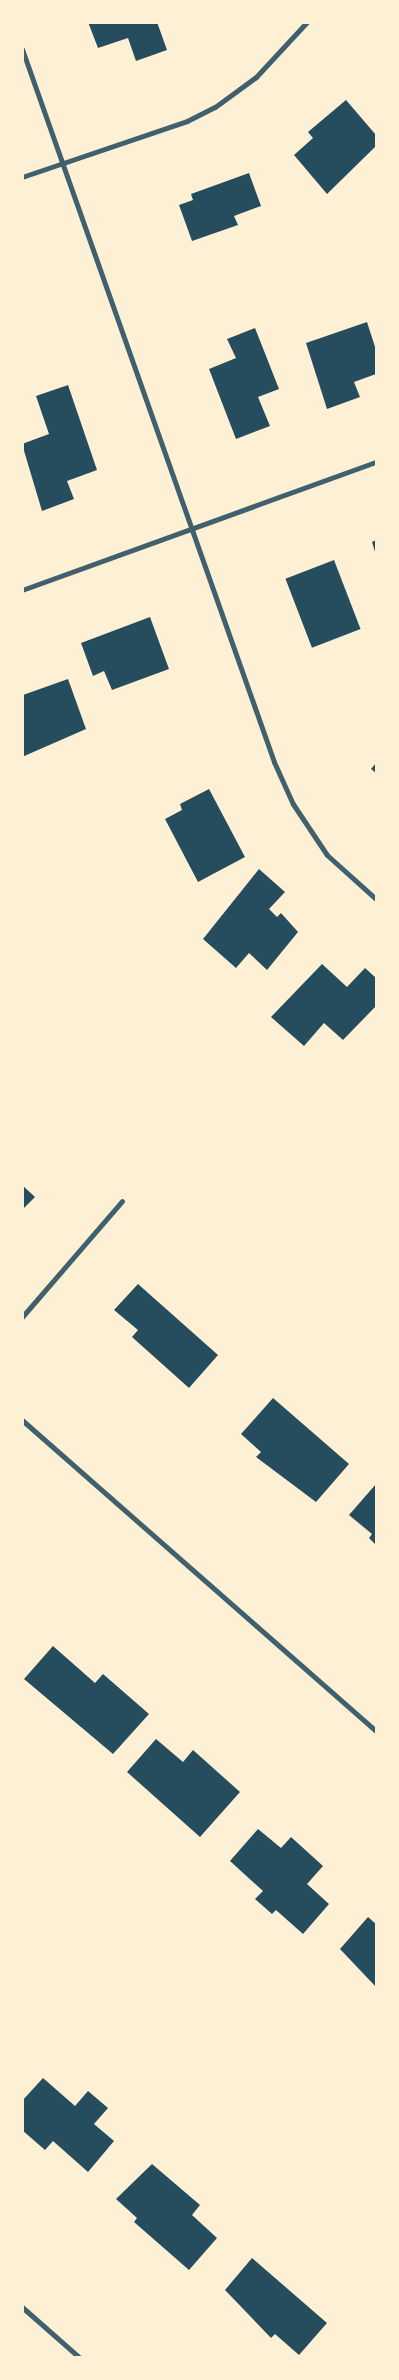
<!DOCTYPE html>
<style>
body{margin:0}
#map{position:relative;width:399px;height:2380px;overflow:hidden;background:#fdf0d5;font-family:Quicksand,sans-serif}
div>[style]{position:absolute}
.building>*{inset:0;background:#264d5e;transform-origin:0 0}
.minor>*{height:5px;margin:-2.5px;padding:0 2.5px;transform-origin:2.5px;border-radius:2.5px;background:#3f606c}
span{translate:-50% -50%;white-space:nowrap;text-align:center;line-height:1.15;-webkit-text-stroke:5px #fdf0d5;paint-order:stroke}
.frame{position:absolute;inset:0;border:24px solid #fdf0d5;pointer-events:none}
</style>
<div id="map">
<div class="building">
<i style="clip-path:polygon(88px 22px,157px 22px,167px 50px,136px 61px,128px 38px,98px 48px)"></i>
<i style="clip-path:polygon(346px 100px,376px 135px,376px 146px,327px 194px,294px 155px,313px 138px,308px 132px)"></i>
<i style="clip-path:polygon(249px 173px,261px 206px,234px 216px,238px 225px,192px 241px,179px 205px,193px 200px,191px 194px)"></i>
<i style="clip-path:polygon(367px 322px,376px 350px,376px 374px,354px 382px,360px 397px,327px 409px,306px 343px)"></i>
<i style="clip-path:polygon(255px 328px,279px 389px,258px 397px,270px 426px,236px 439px,209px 369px,236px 358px,227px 339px)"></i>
<i style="clip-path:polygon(68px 385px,97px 470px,67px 481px,74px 499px,42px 511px,22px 444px,49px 434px,36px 396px)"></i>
<i style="clip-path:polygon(376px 540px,376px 555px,372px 542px)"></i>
<i style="left:334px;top:560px;width:74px;height:52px;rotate:69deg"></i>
<i style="clip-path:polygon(150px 617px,169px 669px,112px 690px,104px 671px,93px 676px,81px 643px)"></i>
<i style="clip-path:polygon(68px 679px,86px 729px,22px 757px,23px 695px)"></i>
<i style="clip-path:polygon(376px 763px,376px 773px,371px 769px)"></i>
<i style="clip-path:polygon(209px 789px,245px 857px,198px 882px,165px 819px,182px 810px,180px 804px)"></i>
<i style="clip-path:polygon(259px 869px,285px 892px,269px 909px,277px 917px,281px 913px,298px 932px,267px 970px,249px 953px,236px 968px,203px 939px)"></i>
<i style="clip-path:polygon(322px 964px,347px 987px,365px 968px,376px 978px,376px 1006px,343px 1040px,324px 1023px,304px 1046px,271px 1017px)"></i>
<i style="clip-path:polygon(22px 1185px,35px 1197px,22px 1210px)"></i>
<i style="clip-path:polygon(138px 1284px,218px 1355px,189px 1388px,132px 1337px,138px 1330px,114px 1310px)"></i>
<i style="clip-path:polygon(273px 1398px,349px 1464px,316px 1502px,256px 1457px,261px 1452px,241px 1434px)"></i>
<i style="clip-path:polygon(376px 1484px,376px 1545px,369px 1538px,372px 1534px,349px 1515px)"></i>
<i style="clip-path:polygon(53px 1646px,95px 1683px,103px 1674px,149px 1714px,113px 1754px,24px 1679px)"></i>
<i style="clip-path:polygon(156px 1739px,183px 1762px,193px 1750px,240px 1792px,200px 1837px,127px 1772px)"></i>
<i style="clip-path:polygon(258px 1829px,281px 1848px,291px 1837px,323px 1866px,307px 1884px,329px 1904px,303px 1934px,276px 1910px,272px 1914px,255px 1899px,263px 1891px,230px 1861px)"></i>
<i style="clip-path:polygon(368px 1917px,376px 1924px,376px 1987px,340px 1949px)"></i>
<i style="clip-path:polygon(43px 2078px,75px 2106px,88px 2091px,108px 2108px,94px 2124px,114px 2141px,88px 2172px,53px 2141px,45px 2150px,22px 2130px,22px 2101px)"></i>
<i style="clip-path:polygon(152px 2164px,200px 2205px,192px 2215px,217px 2238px,189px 2270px,134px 2222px,137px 2218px,116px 2199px)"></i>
<i style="clip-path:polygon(252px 2258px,327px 2323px,299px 2355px,275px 2334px,271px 2338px,225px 2290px)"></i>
</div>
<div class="minor">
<i style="left:22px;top:49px;width:756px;rotate:70.53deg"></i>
<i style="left:274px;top:762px;width:46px;rotate:65.7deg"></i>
<i style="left:293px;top:804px;width:61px;rotate:56.3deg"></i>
<i style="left:327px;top:855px;width:66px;rotate:41.9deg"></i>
<i style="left:22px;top:177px;width:174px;rotate:-18.7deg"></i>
<i style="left:187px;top:121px;width:31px;rotate:-27deg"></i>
<i style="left:215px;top:107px;width:51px;rotate:-36.2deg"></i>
<i style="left:256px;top:77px;width:75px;rotate:-47.2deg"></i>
<i style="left:22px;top:590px;width:376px;rotate:-19.9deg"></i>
<i style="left:22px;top:1317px;width:153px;rotate:-49.2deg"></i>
<i style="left:22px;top:1420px;width:471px;rotate:41.3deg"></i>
<i style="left:22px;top:2307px;width:77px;rotate:41.3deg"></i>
</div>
<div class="frame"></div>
</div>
